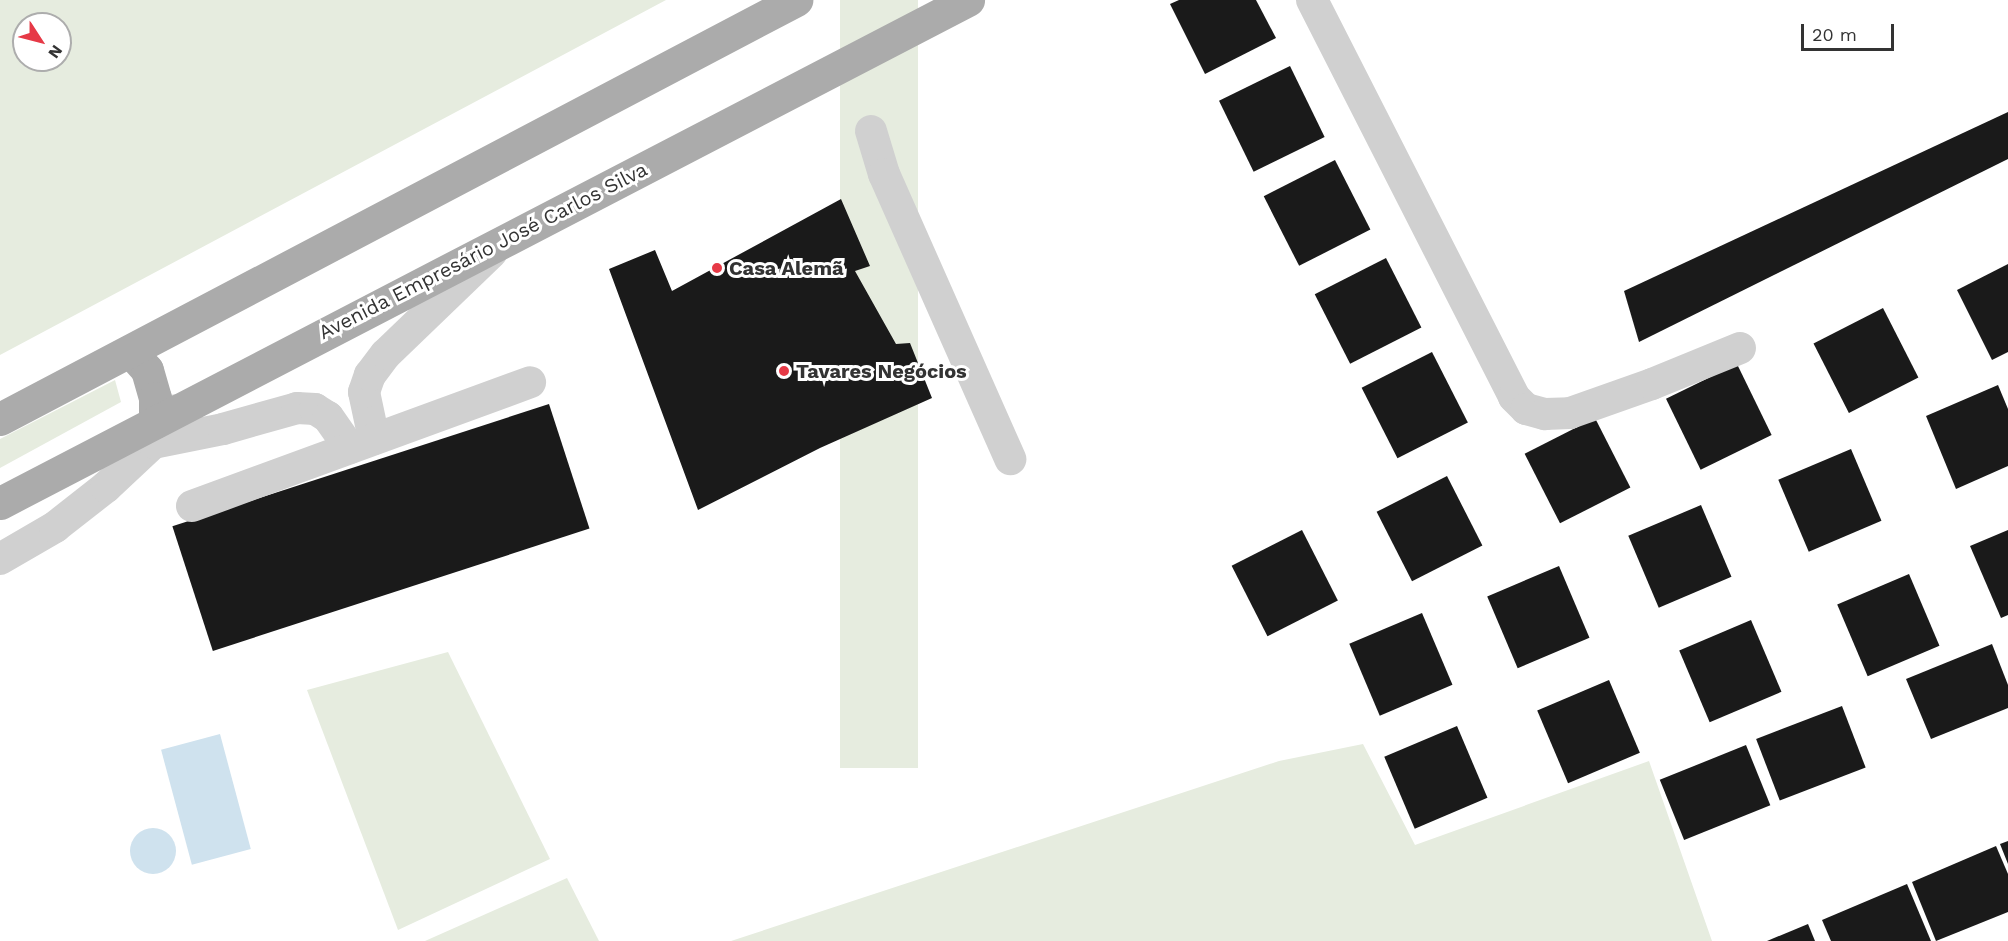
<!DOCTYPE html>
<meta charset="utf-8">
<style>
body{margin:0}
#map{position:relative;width:2008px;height:941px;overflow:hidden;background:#fff;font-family:"Work Sans",sans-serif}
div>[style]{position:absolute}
.green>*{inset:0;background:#e6ecdf;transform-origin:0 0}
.water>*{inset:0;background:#cfe2ee;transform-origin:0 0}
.round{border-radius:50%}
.building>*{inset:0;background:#1a1a1a;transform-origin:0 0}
.minor>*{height:32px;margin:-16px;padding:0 16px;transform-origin:16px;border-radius:16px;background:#d0d0d0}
.major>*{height:33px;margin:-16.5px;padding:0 16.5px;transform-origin:16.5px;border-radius:16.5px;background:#ababab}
.dots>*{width:16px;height:16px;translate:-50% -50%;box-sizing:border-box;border:3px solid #fff;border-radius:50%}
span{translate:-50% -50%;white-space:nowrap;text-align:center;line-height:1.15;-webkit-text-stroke:6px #fff;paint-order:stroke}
.street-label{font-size:20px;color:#333}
.poi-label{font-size:20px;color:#333;font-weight:700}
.left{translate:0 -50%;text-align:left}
.north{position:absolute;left:12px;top:12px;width:60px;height:60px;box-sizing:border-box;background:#fff;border:2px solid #adadad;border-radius:50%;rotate:126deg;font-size:16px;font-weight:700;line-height:24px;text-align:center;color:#333}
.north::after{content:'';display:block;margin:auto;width:21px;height:27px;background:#e63946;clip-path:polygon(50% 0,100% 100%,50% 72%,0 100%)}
.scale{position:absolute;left:1801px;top:24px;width:93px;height:27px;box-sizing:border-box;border:3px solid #333;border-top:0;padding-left:8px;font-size:18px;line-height:21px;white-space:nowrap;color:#333;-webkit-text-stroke:4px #fff;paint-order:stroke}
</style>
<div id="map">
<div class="green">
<i style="clip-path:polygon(evenodd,0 0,666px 0,0 355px,0 0,24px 24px,60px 24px,60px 60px,24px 60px,24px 24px)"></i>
<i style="left:840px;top:0;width:78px;height:768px"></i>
<i style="clip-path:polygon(115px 380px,121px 402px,0 468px,0 439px)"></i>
<i style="clip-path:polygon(448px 652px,550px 859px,398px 930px,307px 690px)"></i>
<i style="clip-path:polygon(1363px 744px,1415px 845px,1649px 761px,1712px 941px,731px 941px,1279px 761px)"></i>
<i style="clip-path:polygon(567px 878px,599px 941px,425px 941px)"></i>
</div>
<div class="water">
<i style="left:220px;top:734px;width:119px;height:61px;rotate:75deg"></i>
<i class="round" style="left:130px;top:828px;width:46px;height:46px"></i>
</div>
<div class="building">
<i style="clip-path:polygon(1179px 0,1256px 0,1276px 38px,1205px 74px,1170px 4px)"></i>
<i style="left:1290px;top:66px;width:79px;height:79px;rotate:64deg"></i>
<i style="clip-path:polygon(2008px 112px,2008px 159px,1639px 342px,1624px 291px)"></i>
<i style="left:1335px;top:160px;width:78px;height:80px;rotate:63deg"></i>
<i style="clip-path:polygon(841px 199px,870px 266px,855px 271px,896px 344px,910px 343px,932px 398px,820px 448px,698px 510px,609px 269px,655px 250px,672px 291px)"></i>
<i style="left:1386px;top:258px;width:78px;height:80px;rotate:63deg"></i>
<i style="clip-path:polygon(2008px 264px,2008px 352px,1992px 360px,1957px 290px)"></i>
<i style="left:1883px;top:308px;width:78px;height:78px;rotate:63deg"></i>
<i style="left:1432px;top:352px;width:79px;height:79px;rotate:63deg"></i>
<i style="left:1737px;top:364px;width:79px;height:79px;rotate:64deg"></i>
<i style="clip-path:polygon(1998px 385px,2008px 409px,2008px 466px,1956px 489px,1926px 416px)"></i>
<i style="left:549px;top:404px;width:131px;height:396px;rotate:72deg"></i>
<i style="left:1595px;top:418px;width:78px;height:79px;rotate:63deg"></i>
<i style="left:1851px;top:449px;width:78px;height:79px;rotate:67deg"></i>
<i style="left:1447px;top:476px;width:78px;height:79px;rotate:63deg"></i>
<i style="left:1701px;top:505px;width:78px;height:79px;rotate:67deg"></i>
<i style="left:1302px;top:530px;width:79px;height:79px;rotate:63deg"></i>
<i style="clip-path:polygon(2008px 530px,2008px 615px,2001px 618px,1970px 546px)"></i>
<i style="left:1559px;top:566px;width:78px;height:78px;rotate:67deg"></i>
<i style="left:1909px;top:574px;width:78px;height:78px;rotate:67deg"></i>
<i style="left:1422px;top:613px;width:78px;height:79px;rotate:67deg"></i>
<i style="left:1751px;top:620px;width:78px;height:78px;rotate:67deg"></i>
<i style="clip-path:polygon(1992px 644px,2008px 685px,2008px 708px,1931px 739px,1906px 679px)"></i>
<i style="left:1609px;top:680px;width:79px;height:78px;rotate:67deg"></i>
<i style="left:1842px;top:706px;width:66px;height:92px;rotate:69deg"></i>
<i style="left:1457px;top:726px;width:78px;height:79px;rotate:67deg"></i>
<i style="left:1746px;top:745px;width:65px;height:93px;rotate:68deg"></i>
<i style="clip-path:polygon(2008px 841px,2008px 864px,2000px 844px)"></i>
<i style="clip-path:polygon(1996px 846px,2008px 874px,2008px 912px,1936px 941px,1912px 882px)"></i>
<i style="clip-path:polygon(1907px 884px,1931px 941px,1831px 941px,1822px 920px)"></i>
<i style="clip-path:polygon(1808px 924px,1815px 941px,1767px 941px)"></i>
</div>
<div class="minor">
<i style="left:1312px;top:0;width:445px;rotate:63deg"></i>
<i style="left:1514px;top:397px;width:17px;rotate:45deg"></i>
<i style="left:1526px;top:409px;width:20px;rotate:15deg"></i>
<i style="left:1545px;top:414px;width:25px;rotate:-2deg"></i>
<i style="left:1570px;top:413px;width:87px;rotate:-19.5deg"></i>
<i style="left:1652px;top:384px;width:95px;rotate:-22.2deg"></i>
<i style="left:871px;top:131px;width:45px;rotate:73.2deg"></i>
<i style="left:884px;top:174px;width:312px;rotate:66.1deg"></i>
<i style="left:374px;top:439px;width:48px;rotate:-102deg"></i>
<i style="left:364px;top:392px;width:18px;rotate:-71deg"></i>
<i style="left:370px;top:375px;width:26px;rotate:-53deg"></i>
<i style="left:386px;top:354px;width:146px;rotate:-43.9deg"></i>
<i style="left:153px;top:443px;width:71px;rotate:-11.3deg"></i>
<i style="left:223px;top:429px;width:77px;rotate:-15.8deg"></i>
<i style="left:297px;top:408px;width:18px;rotate:3deg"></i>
<i style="left:315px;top:409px;width:15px;rotate:32deg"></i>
<i style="left:328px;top:417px;width:38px;rotate:55deg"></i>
<i style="left:192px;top:506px;width:360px;rotate:-20.1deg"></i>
<i style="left:0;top:559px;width:64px;rotate:-30.2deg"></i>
<i style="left:55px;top:527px;width:65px;rotate:-38.1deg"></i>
<i style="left:106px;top:487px;width:64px;rotate:-43.1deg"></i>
<i style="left:153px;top:443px;width:40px;rotate:-55.1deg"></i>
</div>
<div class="major">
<i style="left:130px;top:351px;width:25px;rotate:48deg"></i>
<i style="left:147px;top:370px;width:29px;rotate:74deg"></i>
<i style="left:155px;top:398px;width:24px;rotate:90deg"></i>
<i style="left:0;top:419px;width:900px;rotate:-27.76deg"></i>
<i style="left:0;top:503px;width:1091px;rotate:-27.46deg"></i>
</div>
<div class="dots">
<i style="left:717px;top:268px;background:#e63946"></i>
<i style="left:784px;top:371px;background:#e63946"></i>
</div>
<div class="street-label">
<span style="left:483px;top:251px;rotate:-27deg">Avenida Empresário José Carlos Silva</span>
</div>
<div class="poi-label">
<span class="left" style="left:729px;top:268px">Casa Alemã</span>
<span class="left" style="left:796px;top:371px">Tavares Negócios</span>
</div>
<div class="north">N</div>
<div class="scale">20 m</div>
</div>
